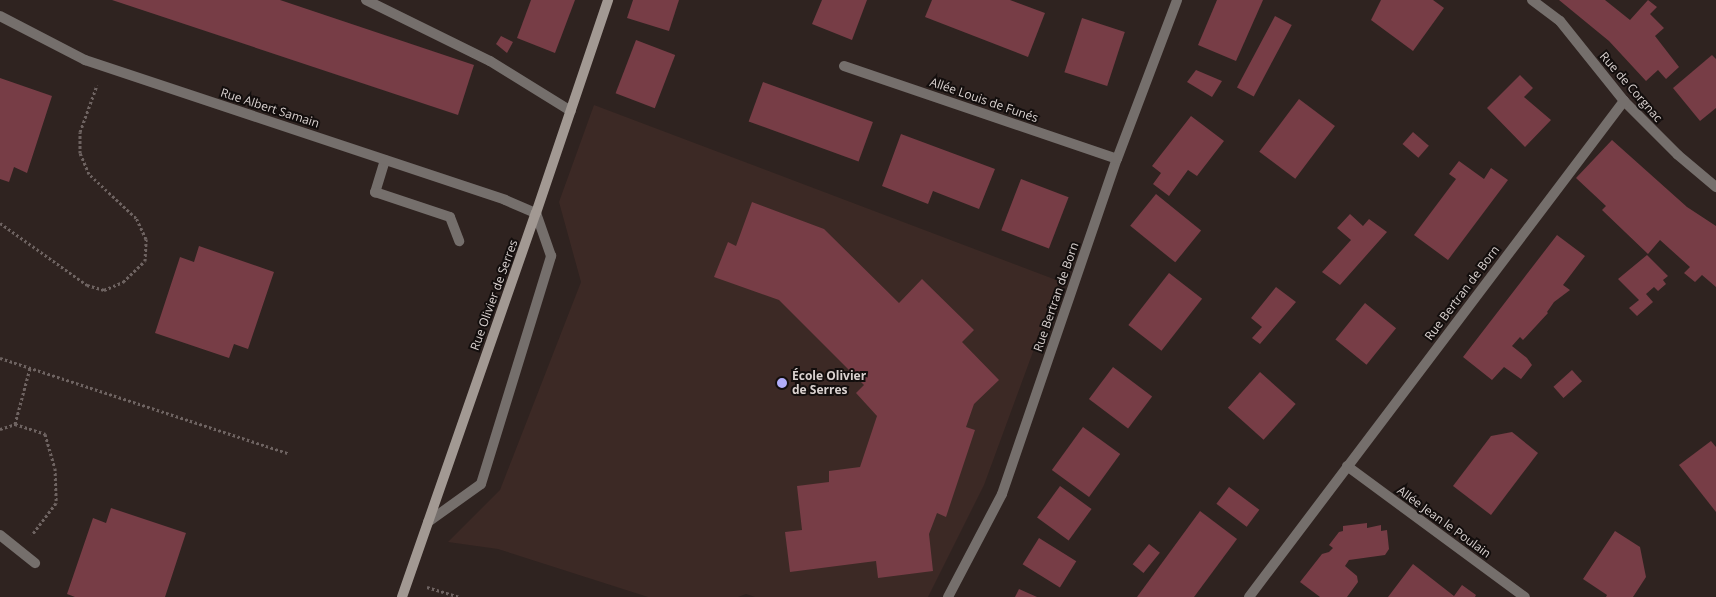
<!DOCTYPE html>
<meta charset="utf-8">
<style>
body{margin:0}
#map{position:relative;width:1716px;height:597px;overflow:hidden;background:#2f2320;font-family:"Open Sans",sans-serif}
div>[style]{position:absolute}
.built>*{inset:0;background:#3c2925}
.building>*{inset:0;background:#773d46;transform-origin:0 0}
.path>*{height:3px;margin-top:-1.5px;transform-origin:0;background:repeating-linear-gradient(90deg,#6e6361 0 2.5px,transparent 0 5px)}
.lane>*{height:10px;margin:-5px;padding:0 5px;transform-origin:5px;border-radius:5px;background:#756f6c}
.street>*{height:10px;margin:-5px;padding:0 5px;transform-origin:5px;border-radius:5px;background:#756f6c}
.secondary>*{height:10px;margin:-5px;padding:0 5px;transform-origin:5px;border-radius:5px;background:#a29993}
.dots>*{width:14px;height:14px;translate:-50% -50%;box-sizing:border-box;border:2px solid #130e0d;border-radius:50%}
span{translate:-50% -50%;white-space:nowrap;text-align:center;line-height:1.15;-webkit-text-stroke:4px #130e0d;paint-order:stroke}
.street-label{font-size:12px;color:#dad2d0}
.poi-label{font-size:12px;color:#dad2d0;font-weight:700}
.left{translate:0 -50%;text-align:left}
</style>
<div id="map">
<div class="built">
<i style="clip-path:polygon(594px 105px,1059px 281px,984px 485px,928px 597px,755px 597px,746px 594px,738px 597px,648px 597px,498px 549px,448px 542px,500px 490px,581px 282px,559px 202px)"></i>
</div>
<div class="building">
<i style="clip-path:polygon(112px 0,280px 0,474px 65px,458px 115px)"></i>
<i style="clip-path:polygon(531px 0,575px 0,555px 53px,517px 38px)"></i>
<i style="clip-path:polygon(633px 0,679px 0,669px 31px,627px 18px)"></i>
<i style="clip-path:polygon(822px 0,867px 0,852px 40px,812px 24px)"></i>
<i style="clip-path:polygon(932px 0,1010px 0,1045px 13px,1028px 57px,925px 17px)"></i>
<i style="clip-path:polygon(1217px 0,1263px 0,1236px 61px,1198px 45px)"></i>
<i style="clip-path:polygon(1381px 0,1433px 0,1444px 8px,1413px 51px,1371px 20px)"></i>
<i style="clip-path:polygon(1559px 0,1605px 0,1630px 20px,1648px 0,1657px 7px,1650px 14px,1664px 28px,1655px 36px,1679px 67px,1666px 79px,1658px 70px,1646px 81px,1609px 41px)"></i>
<i style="left:1275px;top:16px;width:19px;height:81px;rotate:28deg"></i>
<i style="left:1082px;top:18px;width:45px;height:57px;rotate:18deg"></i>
<i style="clip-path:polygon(501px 36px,513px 42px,507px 53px,496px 44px)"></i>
<i style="left:636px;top:40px;width:42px;height:57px;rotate:21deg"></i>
<i style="clip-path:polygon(1712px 55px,1716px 59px,1716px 108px,1700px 121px,1673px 88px)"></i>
<i style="clip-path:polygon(1196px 70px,1222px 81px,1212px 97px,1187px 82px)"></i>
<i style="clip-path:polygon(1520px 75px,1533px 88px,1524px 97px,1551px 120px,1525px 147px,1487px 108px)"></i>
<i style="clip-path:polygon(0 78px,52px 96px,27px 173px,14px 167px,9px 182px,0 179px)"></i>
<i style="left:763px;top:82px;width:117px;height:42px;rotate:20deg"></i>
<i style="left:1299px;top:99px;width:45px;height:66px;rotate:37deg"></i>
<i style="clip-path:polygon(1191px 116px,1224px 141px,1197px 176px,1188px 170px,1169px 196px,1153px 184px,1161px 173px,1152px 166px)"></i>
<i style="left:1413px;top:132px;width:21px;height:16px;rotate:41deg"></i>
<i style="clip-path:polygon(901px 134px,995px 169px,979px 209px,933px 191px,928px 204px,882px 186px)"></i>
<i style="clip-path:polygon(1612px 140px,1687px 207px,1716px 226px,1716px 287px,1702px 275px,1695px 282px,1684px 273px,1690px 267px,1660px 240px,1648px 254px,1602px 210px,1606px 206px,1576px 178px)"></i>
<i style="clip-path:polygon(1459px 161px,1484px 179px,1491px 168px,1508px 180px,1448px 260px,1414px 235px,1456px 179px,1449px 174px)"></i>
<i style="left:1021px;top:179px;width:51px;height:55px;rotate:21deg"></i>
<i style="left:1156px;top:194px;width:58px;height:41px;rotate:39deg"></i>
<i style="clip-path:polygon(752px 202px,824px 229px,899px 303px,922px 279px,974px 330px,962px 342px,999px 380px,974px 404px,966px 427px,975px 430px,946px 517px,937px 513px,929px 534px,933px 571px,878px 578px,876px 561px,790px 572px,785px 532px,802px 530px,797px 486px,829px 482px,829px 471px,860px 467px,877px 416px,856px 393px,864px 385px,779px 300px,714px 277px,728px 242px,736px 246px)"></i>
<i style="clip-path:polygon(1350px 214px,1363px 226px,1369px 219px,1387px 232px,1340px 285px,1322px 272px,1351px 240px,1337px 228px)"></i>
<i style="clip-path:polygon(1557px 235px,1585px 256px,1563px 285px,1570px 290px,1554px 302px,1547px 312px,1548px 313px,1523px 340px,1520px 337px,1512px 346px,1527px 358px,1532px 365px,1521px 379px,1504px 367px,1492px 380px,1463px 357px)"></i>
<i style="clip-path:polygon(199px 246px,274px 272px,248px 349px,234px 344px,229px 358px,155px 333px,180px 257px,194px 262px)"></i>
<i style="clip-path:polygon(1647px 255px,1668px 276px,1663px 280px,1666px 284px,1658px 291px,1654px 287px,1646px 294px,1653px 302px,1637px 316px,1629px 308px,1639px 300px,1618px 279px)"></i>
<i style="left:1169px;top:273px;width:42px;height:66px;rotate:38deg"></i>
<i style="clip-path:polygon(1276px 287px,1296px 302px,1260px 344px,1252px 338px,1262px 327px,1251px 318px)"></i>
<i style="left:1365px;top:303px;width:40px;height:47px;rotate:39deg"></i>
<i style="left:1113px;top:367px;width:49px;height:40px;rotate:37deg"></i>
<i style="left:1572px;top:370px;width:15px;height:25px;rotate:48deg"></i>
<i style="left:1260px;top:372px;width:48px;height:48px;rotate:42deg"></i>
<i style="left:1083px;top:427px;width:46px;height:53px;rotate:36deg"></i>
<i style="clip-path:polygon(1512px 432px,1538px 453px,1491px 515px,1453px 486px,1491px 436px)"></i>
<i style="clip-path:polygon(1711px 441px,1716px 447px,1716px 512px,1679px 465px)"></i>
<i style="left:1060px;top:486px;width:39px;height:39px;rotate:36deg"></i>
<i style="left:1229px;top:487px;width:38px;height:21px;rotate:37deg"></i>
<i style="clip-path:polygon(111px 508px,186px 533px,165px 597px,75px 597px,67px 594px,93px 518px,106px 523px)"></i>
<i style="clip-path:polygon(1200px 511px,1237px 539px,1194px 597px,1137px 597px)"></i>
<i style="clip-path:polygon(1367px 523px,1367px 528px,1381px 525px,1381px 531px,1387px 530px,1389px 549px,1385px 555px,1349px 560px,1345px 566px,1357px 576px,1358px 582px,1347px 597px,1320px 597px,1300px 582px,1322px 554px,1329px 552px,1333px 548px,1329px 545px,1339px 532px,1343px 531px,1343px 526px)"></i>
<i style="clip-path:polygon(1615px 531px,1640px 547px,1646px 577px,1633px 597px,1606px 597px,1607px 595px,1583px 579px)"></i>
<i style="left:1039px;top:538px;width:44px;height:31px;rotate:32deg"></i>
<i style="left:1149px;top:544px;width:14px;height:26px;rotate:39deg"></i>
<i style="clip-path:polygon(1413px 564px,1454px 596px,1462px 585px,1476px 595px,1475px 597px,1388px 597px)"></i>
<i style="clip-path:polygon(1019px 589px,1037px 597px,1015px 597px)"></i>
</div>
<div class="path">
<i style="left:0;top:223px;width:107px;rotate:35.5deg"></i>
<i style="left:87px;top:285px;width:18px;rotate:16deg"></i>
<i style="left:104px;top:290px;width:21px;rotate:-23deg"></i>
<i style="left:123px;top:282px;width:30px;rotate:-44deg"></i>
<i style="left:145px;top:261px;width:22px;rotate:-87deg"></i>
<i style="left:146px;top:239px;width:23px;rotate:-115deg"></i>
<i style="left:136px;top:218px;width:64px;rotate:-136.9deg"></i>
<i style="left:89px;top:174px;width:23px;rotate:-113deg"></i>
<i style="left:80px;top:153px;width:21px;rotate:-90deg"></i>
<i style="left:80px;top:132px;width:50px;rotate:-70.1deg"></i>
<i style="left:0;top:358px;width:303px;rotate:18.3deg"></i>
<i style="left:15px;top:424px;width:32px;rotate:18deg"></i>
<i style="left:45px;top:434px;width:35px;rotate:74deg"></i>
<i style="left:55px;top:468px;width:35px;rotate:88deg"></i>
<i style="left:56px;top:503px;width:40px;rotate:127deg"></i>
<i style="left:0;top:429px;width:16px;rotate:-18deg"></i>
<i style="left:15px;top:424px;width:58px;rotate:-75deg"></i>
<i style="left:427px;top:587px;width:34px;rotate:17deg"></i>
</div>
<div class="lane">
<i style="left:366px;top:0;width:138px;rotate:26.2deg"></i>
<i style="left:490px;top:61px;width:95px;rotate:31.7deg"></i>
<i style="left:385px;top:160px;width:34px;rotate:107deg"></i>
<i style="left:375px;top:192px;width:79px;rotate:18.4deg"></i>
<i style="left:450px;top:217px;width:26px;rotate:69deg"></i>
<i style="left:428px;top:522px;width:65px;rotate:-35.6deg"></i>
<i style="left:481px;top:484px;width:239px;rotate:-72.9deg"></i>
<i style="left:551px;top:256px;width:46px;rotate:-109.2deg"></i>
<i style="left:0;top:535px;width:45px;rotate:38.7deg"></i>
</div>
<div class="street">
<i style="left:1532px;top:0;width:35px;rotate:37deg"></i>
<i style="left:1560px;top:21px;width:102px;rotate:51.3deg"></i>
<i style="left:1624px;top:101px;width:76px;rotate:45deg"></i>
<i style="left:1678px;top:155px;width:50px;rotate:40.1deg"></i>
<i style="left:0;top:16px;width:96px;rotate:27.4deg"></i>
<i style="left:85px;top:60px;width:443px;rotate:18.4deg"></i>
<i style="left:505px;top:200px;width:34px;rotate:23deg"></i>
<i style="left:844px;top:66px;width:288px;rotate:18.8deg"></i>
<i style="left:1347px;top:466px;width:221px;rotate:36.4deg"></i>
<i style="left:948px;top:597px;width:116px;rotate:-62.3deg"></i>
<i style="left:1002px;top:494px;width:354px;rotate:-71.1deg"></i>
<i style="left:1117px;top:159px;width:170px;rotate:-69.3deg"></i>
<i style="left:1249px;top:597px;width:622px;rotate:-52.91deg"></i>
</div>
<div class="secondary">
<i style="left:402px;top:597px;width:407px;rotate:-70.8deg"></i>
<i style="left:536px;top:213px;width:225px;rotate:-71.3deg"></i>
</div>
<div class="dots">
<i style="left:782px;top:383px;background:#b1adfa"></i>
</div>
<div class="street-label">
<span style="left:1631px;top:87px;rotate:49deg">Rue de Corgnac</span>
<span style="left:984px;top:100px;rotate:19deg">Allée Louis de Funés</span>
<span style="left:270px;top:108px;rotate:18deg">Rue Albert Samain</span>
<span style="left:1462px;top:293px;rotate:-53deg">Rue Bertran de Born</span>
<span style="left:494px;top:295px;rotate:-70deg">Rue Olivier de Serres</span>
<span style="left:1056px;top:297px;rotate:-71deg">Rue Bertran de Born</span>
<span style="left:1444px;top:522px;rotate:36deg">Allée Jean le Poulain</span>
</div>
<div class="poi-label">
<span class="left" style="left:792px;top:383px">École Olivier<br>de Serres</span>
</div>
</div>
